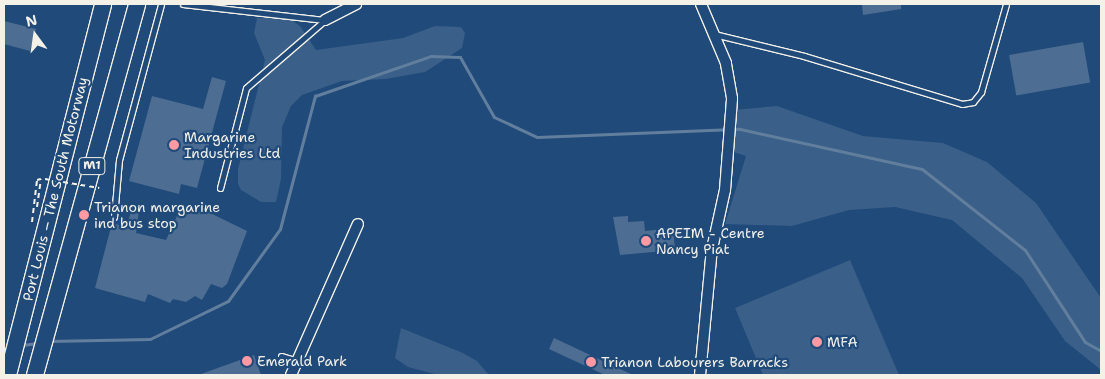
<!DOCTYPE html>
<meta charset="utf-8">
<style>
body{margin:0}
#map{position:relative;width:1105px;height:379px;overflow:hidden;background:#1f4a7a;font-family:"Shantell Sans",sans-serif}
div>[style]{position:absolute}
.green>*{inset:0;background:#3a5f88}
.stream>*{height:3px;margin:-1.5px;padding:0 1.5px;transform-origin:1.5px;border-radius:1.5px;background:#627e9d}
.building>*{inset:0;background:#4d6e92;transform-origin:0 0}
.path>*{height:2px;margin-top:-1px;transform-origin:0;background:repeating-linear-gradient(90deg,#f4f1e8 0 5px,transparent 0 9px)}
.roads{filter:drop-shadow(1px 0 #f4f1e8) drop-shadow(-1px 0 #f4f1e8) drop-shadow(0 1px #f4f1e8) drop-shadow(0 -1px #f4f1e8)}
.service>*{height:5px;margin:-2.5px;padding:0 2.5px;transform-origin:2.5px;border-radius:2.5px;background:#1f4a7a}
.minor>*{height:10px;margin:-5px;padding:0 5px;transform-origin:5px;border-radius:5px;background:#1f4a7a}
.trunk>*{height:16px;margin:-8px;padding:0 8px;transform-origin:8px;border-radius:8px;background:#1f4a7a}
.path-bridge>*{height:2px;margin-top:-1px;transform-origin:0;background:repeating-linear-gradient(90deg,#f4f1e8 0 5px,transparent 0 9px)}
.dots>*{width:14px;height:14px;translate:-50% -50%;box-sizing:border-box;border:2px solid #1f4a7a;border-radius:50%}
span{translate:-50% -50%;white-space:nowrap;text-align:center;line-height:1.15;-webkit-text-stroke:4.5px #1f4a7a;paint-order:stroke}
.shield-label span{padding:1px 4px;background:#1f4a7a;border:1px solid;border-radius:4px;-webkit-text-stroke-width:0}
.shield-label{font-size:12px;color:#f4f1e8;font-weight:700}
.poi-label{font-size:14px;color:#f4f1e8}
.left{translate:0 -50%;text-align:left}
.street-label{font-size:14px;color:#f4f1e8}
.frame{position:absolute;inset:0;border:5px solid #f4f1e8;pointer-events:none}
.north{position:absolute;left:10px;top:10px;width:50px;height:50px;-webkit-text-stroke:4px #1f4a7a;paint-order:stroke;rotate:346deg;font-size:14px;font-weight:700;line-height:20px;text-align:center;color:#f4f1e8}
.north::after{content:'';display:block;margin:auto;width:18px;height:22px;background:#f4f1e8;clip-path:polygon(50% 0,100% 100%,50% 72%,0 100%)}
</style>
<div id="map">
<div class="green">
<i style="clip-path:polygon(287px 17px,300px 26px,316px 50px,403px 38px,435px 26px,461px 27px,465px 33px,462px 48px,425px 72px,386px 79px,342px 81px,302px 95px,291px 106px,282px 127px,281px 179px,276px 202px,261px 202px,241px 190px,238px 184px,238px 169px,265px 60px,254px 33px,257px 18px)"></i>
<i style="clip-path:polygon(777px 106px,863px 136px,943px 143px,987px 162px,1036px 203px,1101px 298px,1101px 370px,1065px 341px,1022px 278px,952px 220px,895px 207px,849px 210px,792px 226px,725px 224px,746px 156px,733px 152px,733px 110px)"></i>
<i style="clip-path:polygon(850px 260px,899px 375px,763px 375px,735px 308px)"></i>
<i style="clip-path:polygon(401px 328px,463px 353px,477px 361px,489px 375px,438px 375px,408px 367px,395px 358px)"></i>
</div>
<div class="stream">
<i style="left:49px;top:341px;width:101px;rotate:-1.1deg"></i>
<i style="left:150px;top:339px;width:87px;rotate:-26deg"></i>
<i style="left:228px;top:301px;width:89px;rotate:-54.2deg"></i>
<i style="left:280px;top:229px;width:138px;rotate:-75.3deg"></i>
<i style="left:315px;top:96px;width:123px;rotate:-19deg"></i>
<i style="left:431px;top:56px;width:29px;rotate:2deg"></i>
<i style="left:460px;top:57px;width:69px;rotate:60.5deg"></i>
<i style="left:494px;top:117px;width:47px;rotate:24.9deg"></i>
<i style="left:537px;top:137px;width:203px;rotate:-2.3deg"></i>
<i style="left:740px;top:129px;width:186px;rotate:12.4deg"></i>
<i style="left:922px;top:169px;width:131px;rotate:38.2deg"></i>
<i style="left:1025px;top:250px;width:110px;rotate:56.9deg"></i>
<i style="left:1085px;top:342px;width:18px;rotate:29deg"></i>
<i style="left:22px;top:345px;width:16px;rotate:-7deg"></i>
</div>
<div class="building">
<i style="clip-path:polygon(862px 4px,901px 4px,901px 9px,863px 15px)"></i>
<i style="clip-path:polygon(4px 21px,36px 29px,30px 51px,4px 44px)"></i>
<i style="left:1083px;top:42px;width:41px;height:75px;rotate:80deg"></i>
<i style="clip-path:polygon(212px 77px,226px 81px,197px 188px,181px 184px,179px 194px,129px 181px,152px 96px,203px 109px)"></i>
<i style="clip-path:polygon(182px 205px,198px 213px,200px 208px,247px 231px,227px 284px,222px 288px,211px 284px,202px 300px,195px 296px,186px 302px,173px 299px,170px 303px,148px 294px,145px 302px,95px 288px,112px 223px,126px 227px,132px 209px,139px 211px,136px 233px,166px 240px)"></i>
<i style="clip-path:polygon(628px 216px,628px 222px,644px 221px,645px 231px,673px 228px,675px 250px,620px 255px,613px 217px)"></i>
<i style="clip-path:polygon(554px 338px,633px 375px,605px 375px,549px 349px)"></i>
<i style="clip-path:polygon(254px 355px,261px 375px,201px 375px,201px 374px)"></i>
</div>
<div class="path">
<i style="left:37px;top:207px;width:28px;rotate:-82deg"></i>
<i style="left:32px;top:222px;width:42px;rotate:-83.2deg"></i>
<i style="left:37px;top:180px;width:4px;rotate:-14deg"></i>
</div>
<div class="roads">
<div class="service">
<i style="left:183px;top:4px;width:142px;rotate:6.5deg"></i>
<i style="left:714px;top:34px;width:93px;rotate:13.7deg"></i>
<i style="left:804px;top:56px;width:165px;rotate:16.9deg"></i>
<i style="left:962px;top:104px;width:11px;rotate:-10deg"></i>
<i style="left:973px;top:102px;width:13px;rotate:-51deg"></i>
<i style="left:981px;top:92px;width:91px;rotate:-74.1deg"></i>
<i style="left:220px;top:188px;width:103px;rotate:-75.4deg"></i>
<i style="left:246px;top:88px;width:104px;rotate:-40.7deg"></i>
<i style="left:114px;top:217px;width:57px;rotate:-85deg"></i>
<i style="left:119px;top:160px;width:162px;rotate:-74.9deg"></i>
<i style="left:281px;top:356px;width:17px;rotate:17deg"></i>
</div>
<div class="minor">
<i style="left:325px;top:20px;width:35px;rotate:-27deg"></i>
<i style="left:291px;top:375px;width:165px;rotate:-66.1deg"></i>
<i style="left:700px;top:375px;width:127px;rotate:-84.6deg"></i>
<i style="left:712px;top:249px;width:60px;rotate:-77.6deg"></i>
<i style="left:725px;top:190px;width:92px;rotate:-85.6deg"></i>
<i style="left:732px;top:98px;width:36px;rotate:-100deg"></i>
<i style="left:726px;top:63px;width:64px;rotate:-113deg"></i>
</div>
<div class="trunk">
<i style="left:8px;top:375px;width:383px;rotate:-75.6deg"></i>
<i style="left:35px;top:375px;width:385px;rotate:-74.6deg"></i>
</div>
</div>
<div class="path-bridge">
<i style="left:45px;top:179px;width:55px;rotate:9.5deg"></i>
</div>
<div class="dots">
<i style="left:174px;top:145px;background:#ff9aa2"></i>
<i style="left:84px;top:215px;background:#ff9aa2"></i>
<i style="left:646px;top:241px;background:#ff9aa2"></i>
<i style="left:817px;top:342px;background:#ff9aa2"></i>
<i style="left:247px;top:361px;background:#ff9aa2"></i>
<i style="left:591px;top:362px;background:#ff9aa2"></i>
</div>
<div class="shield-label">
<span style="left:92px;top:166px">M1</span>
</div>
<div class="poi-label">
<span class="left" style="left:184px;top:145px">Margarine<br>Industries Ltd</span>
<span class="left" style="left:94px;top:215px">Trianon margarine<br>ind bus stop</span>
<span class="left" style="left:656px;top:241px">APEIM - Centre<br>Nancy Piat</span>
<span class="left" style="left:827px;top:342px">MFA</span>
<span class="left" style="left:257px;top:361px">Emerald Park</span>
<span class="left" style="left:601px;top:362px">Trianon Labourers Barracks</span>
</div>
<div class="street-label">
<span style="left:55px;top:189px;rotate:-76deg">Port Louis – The South Motorway</span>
</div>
<div class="frame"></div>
<div class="north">N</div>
</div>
